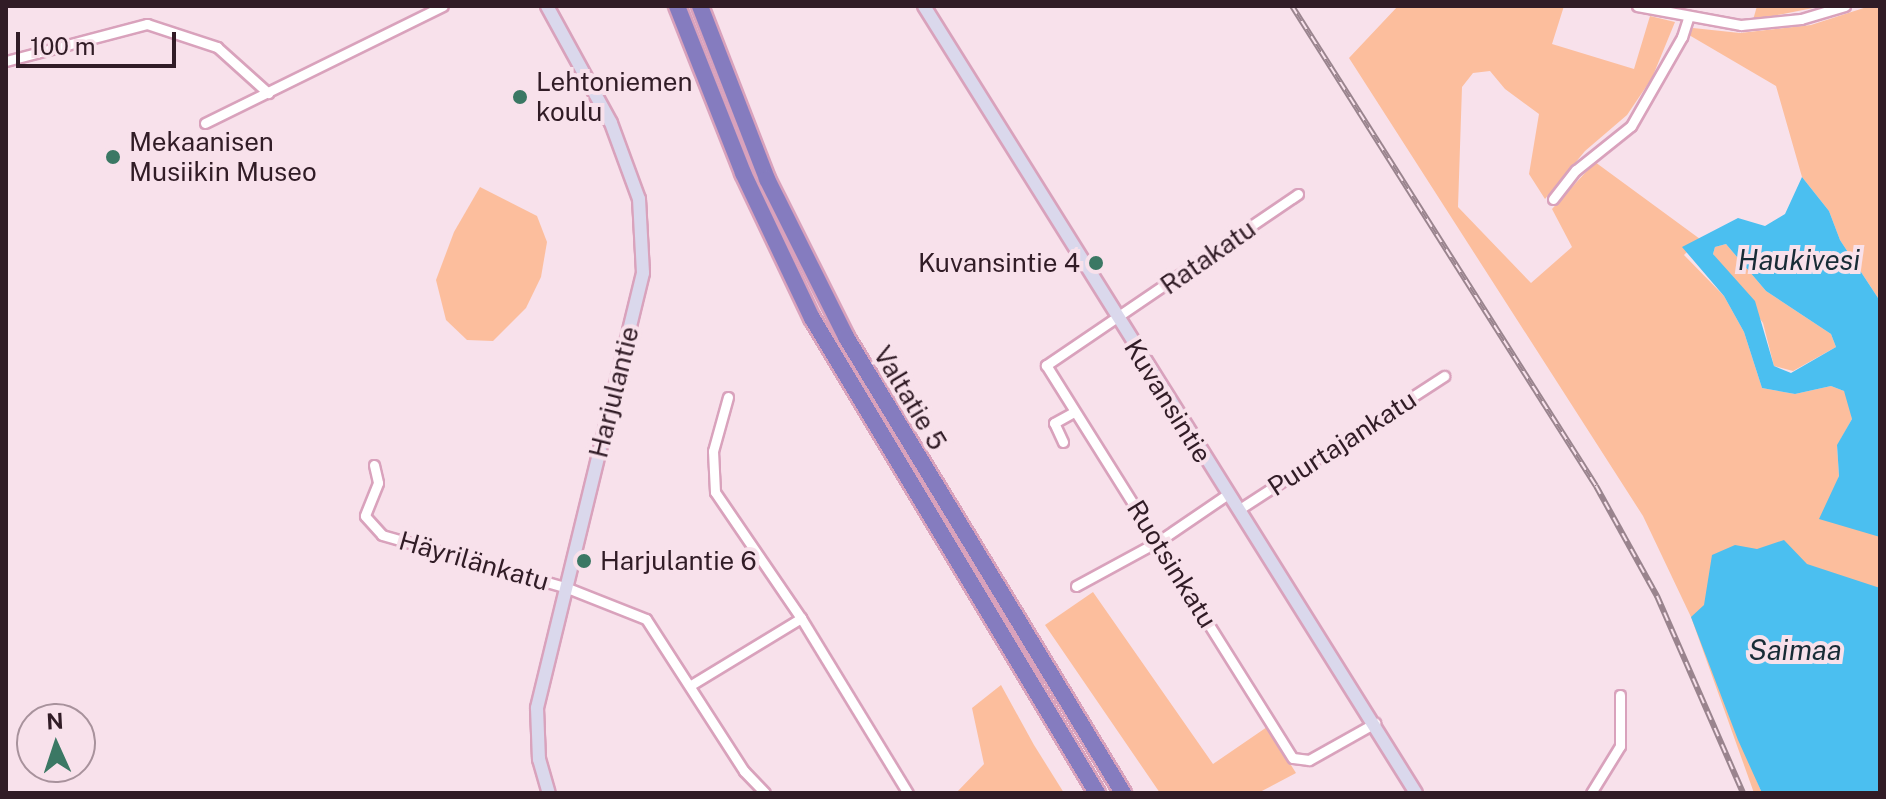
<!DOCTYPE html>
<meta charset="utf-8">
<style>
body{margin:0}
#map{position:relative;width:1886px;height:799px;overflow:hidden;background:#f8e1eb;font-family:"Public Sans",sans-serif}
div>[style]{position:absolute}
.green>*{inset:0;background:#fcbe9d}
.water>*{inset:0;background:#4bbff0}
.roads{filter:drop-shadow(2px 0 #d9a2bc) drop-shadow(-2px 0 #d9a2bc) drop-shadow(0 2px #d9a2bc) drop-shadow(0 -2px #d9a2bc)}
.street>*{height:9px;margin:-4.5px;padding:0 4.5px;transform-origin:4.5px;border-radius:4.5px;background:#fff}
.secondary>*{height:12px;margin:-6px;padding:0 6px;transform-origin:6px;border-radius:6px;background:#dad8ec}
.highway>*{height:16px;margin:-8px;padding:0 8px;transform-origin:8px;border-radius:8px;background:#857cbf}
.rail>*{height:6px;margin-top:-3px;transform-origin:0;background:repeating-linear-gradient(90deg,#f8e1eb 0 9px,#9a848e 0 18px);box-sizing:border-box;border-block:2px solid #9a848e}
.dots>*{width:22px;height:22px;translate:-50% -50%;box-sizing:border-box;border:4px solid #f8e1eb;border-radius:50%}
span{translate:-50% -50%;white-space:nowrap;text-align:center;line-height:1.15;-webkit-text-stroke:8px #f8e1eb;paint-order:stroke}
.poi-label{font-size:26px;color:#311c26}
.left{translate:0 -50%;text-align:left}
.right{translate:-100% -50%;text-align:right}
.street-label{font-size:26px;color:#311c26}
.water-label{font-size:28px;color:#182c36;font-style:italic}
.frame{position:absolute;inset:0;border:8px solid #311c26;pointer-events:none}
.north{position:absolute;left:16px;top:703px;width:80px;height:80px;box-sizing:border-box;background:#f8e1eb;border:2px solid #a8929c;border-radius:50%;rotate:357deg;font-size:22px;font-weight:700;line-height:32px;text-align:center;color:#311c26}
.north::after{content:'';display:block;margin:auto;width:28px;height:36px;background:#3b7864;clip-path:polygon(50% 0,100% 100%,50% 72%,0 100%)}
.scale{position:absolute;left:16px;top:32px;width:160px;height:36px;box-sizing:border-box;border:4px solid #311c26;border-top:0;padding-left:10px;font-size:24px;line-height:28px;white-space:nowrap;color:#311c26;-webkit-text-stroke:6px #f8e1eb;paint-order:stroke}
</style>
<div id="map">
<div class="green">
<i style="clip-path:polygon(1398px 6px,1564px 6px,1552px 44px,1634px 69px,1650px 16px,1675px 22px,1652px 78px,1627px 115px,1585px 151px,1545px 199px,1529px 174px,1539px 114px,1505px 89px,1490px 71px,1473px 73px,1462px 87px,1458px 207px,1531px 283px,1572px 247px,1552px 209px,1595px 162px,1700px 239px,1684px 255px,1724px 296px,1744px 332px,1762px 388px,1795px 394px,1831px 386px,1844px 391px,1850px 402px,1852px 419px,1837px 446px,1839px 476px,1834px 492px,1880px 495px,1880px 621px,1756px 779px,1762px 793px,1754px 793px,1691px 617px,1643px 516px,1349px 58px)"></i>
<i style="clip-path:polygon(1757px 6px,1823px 6px,1753px 20px)"></i>
<i style="clip-path:polygon(1870px 6px,1880px 6px,1880px 301px,1840px 240px,1829px 211px,1802px 177px,1776px 86px,1689px 35px,1693px 28px,1740px 33px,1811px 25px)"></i>
<i style="clip-path:polygon(480px 187px,537px 216px,547px 242px,541px 277px,526px 308px,493px 341px,467px 340px,446px 320px,436px 280px,454px 232px)"></i>
<i style="clip-path:polygon(1726px 244px,1766px 291px,1831px 334px,1836px 347px,1793px 371px,1774px 366px,1763px 323px,1713px 254px,1715px 247px)"></i>
<i style="clip-path:polygon(1093px 592px,1213px 764px,1267px 727px,1296px 773px,1258px 793px,1160px 793px,1045px 625px)"></i>
<i style="clip-path:polygon(1001px 685px,1034px 745px,1064px 793px,956px 793px,984px 764px,972px 708px)"></i>
</div>
<div class="water">
<i style="clip-path:polygon(evenodd,1802px 177px,1829px 211px,1840px 240px,1880px 301px,1880px 537px,1819px 519px,1839px 476px,1837px 445px,1852px 419px,1844px 391px,1831px 386px,1795px 394px,1762px 388px,1744px 332px,1724px 296px,1682px 247px,1738px 218px,1765px 226px,1785px 214px,1802px 177px,1726px 244px,1766px 291px,1831px 334px,1836px 347px,1791px 373px,1774px 366px,1755px 301px,1713px 254px,1715px 247px,1726px 244px)"></i>
<i style="clip-path:polygon(1784px 540px,1807px 564px,1880px 588px,1880px 793px,1762px 793px,1738px 740px,1691px 617px,1704px 605px,1712px 555px,1735px 545px,1757px 549px)"></i>
</div>
<div class="roads">
<div class="street">
<i style="left:1637px;top:6px;width:106px;rotate:10.4deg"></i>
<i style="left:1741px;top:25px;width:60px;rotate:-5.7deg"></i>
<i style="left:1801px;top:19px;width:46px;rotate:-16.5deg"></i>
<i style="left:6px;top:61px;width:146px;rotate:-14.7deg"></i>
<i style="left:147px;top:24px;width:74px;rotate:18.2deg"></i>
<i style="left:217px;top:47px;width:69px;rotate:42deg"></i>
<i style="left:205px;top:123px;width:265px;rotate:-26.2deg"></i>
<i style="left:1298px;top:194px;width:305px;rotate:145.8deg"></i>
<i style="left:1046px;top:365px;width:464px;rotate:57.9deg"></i>
<i style="left:1293px;top:758px;width:16px;rotate:7deg"></i>
<i style="left:1309px;top:760px;width:76px;rotate:-29.3deg"></i>
<i style="left:1553px;top:199px;width:37px;rotate:-52deg"></i>
<i style="left:1576px;top:170px;width:70px;rotate:-38.7deg"></i>
<i style="left:1631px;top:126px;width:103px;rotate:-60.2deg"></i>
<i style="left:1682px;top:37px;width:20px;rotate:-72deg"></i>
<i style="left:728px;top:397px;width:56px;rotate:105.5deg"></i>
<i style="left:713px;top:451px;width:41px;rotate:87.2deg"></i>
<i style="left:715px;top:492px;width:153px;rotate:55.7deg"></i>
<i style="left:801px;top:618px;width:205px;rotate:58.6deg"></i>
<i style="left:1063px;top:442px;width:21px;rotate:-115deg"></i>
<i style="left:1054px;top:423px;width:23px;rotate:-29deg"></i>
<i style="left:374px;top:465px;width:18px;rotate:77deg"></i>
<i style="left:378px;top:483px;width:35px;rotate:112deg"></i>
<i style="left:365px;top:516px;width:25px;rotate:48deg"></i>
<i style="left:382px;top:535px;width:190px;rotate:15.9deg"></i>
<i style="left:565px;top:587px;width:87px;rotate:21.6deg"></i>
<i style="left:646px;top:619px;width:181px;rotate:57.2deg"></i>
<i style="left:744px;top:771px;width:30px;rotate:46deg"></i>
<i style="left:1238px;top:510px;width:246px;rotate:-33deg"></i>
<i style="left:1076px;top:586px;width:94px;rotate:-28.5deg"></i>
<i style="left:1159px;top:541px;width:83px;rotate:-34.3deg"></i>
<i style="left:691px;top:685px;width:129px;rotate:-31.3deg"></i>
<i style="left:1591px;top:793px;width:55px;rotate:-58.3deg"></i>
<i style="left:1620px;top:746px;width:51px;rotate:-90deg"></i>
</div>
<div class="secondary">
<i style="left:547px;top:6px;width:133px;rotate:61.3deg"></i>
<i style="left:611px;top:123px;width:81px;rotate:69.8deg"></i>
<i style="left:639px;top:199px;width:74px;rotate:86.9deg"></i>
<i style="left:643px;top:273px;width:448px;rotate:103.7deg"></i>
<i style="left:537px;top:708px;width:51px;rotate:87.8deg"></i>
<i style="left:539px;top:759px;width:35px;rotate:74deg"></i>
<i style="left:924px;top:6px;width:928px;rotate:57.99deg"></i>
</div>
<div class="highway">
<i style="left:677px;top:6px;width:180px;rotate:68.4deg"></i>
<i style="left:743px;top:173px;width:161px;rotate:64.6deg"></i>
<i style="left:812px;top:318px;width:554px;rotate:59.04deg"></i>
<i style="left:700px;top:6px;width:186px;rotate:68.8deg"></i>
<i style="left:767px;top:179px;width:177px;rotate:63.4deg"></i>
<i style="left:846px;top:337px;width:534px;rotate:58.72deg"></i>
</div>
</div>
<div class="rail">
<i style="left:1292px;top:6px;width:568px;rotate:57.65deg"></i>
<i style="left:1596px;top:486px;width:126px;rotate:61deg"></i>
<i style="left:1657px;top:596px;width:215px;rotate:66.4deg"></i>
</div>
<div class="dots">
<i style="left:520px;top:97px;background:#3b7864"></i>
<i style="left:113px;top:157px;background:#3b7864"></i>
<i style="left:1096px;top:263px;background:#3b7864"></i>
<i style="left:584px;top:561px;background:#3b7864"></i>
</div>
<div class="poi-label">
<span class="left" style="left:536px;top:97px">Lehtoniemen<br>koulu</span>
<span class="left" style="left:129px;top:157px">Mekaanisen<br>Musiikin Museo</span>
<span class="right" style="left:1080px;top:263px">Kuvansintie 4</span>
<span class="left" style="left:600px;top:561px">Harjulantie 6</span>
</div>
<div class="street-label">
<span style="left:1208px;top:257px;rotate:-35deg">Ratakatu</span>
<span style="left:614px;top:392px;rotate:-76deg">Harjulantie</span>
<span style="left:910px;top:398px;rotate:59deg">Valtatie 5</span>
<span style="left:1168px;top:401px;rotate:58deg">Kuvansintie</span>
<span style="left:1342px;top:443px;rotate:-33deg">Puurtajankatu</span>
<span style="left:474px;top:561px;rotate:16deg">Häyrilänkatu</span>
<span style="left:1172px;top:564px;rotate:58deg">Ruotsinkatu</span>
</div>
<div class="water-label">
<span style="left:1799px;top:260px">Haukivesi</span>
<span style="left:1795px;top:650px">Saimaa</span>
</div>
<div class="frame"></div>
<div class="north">N</div>
<div class="scale">100 m</div>
</div>
